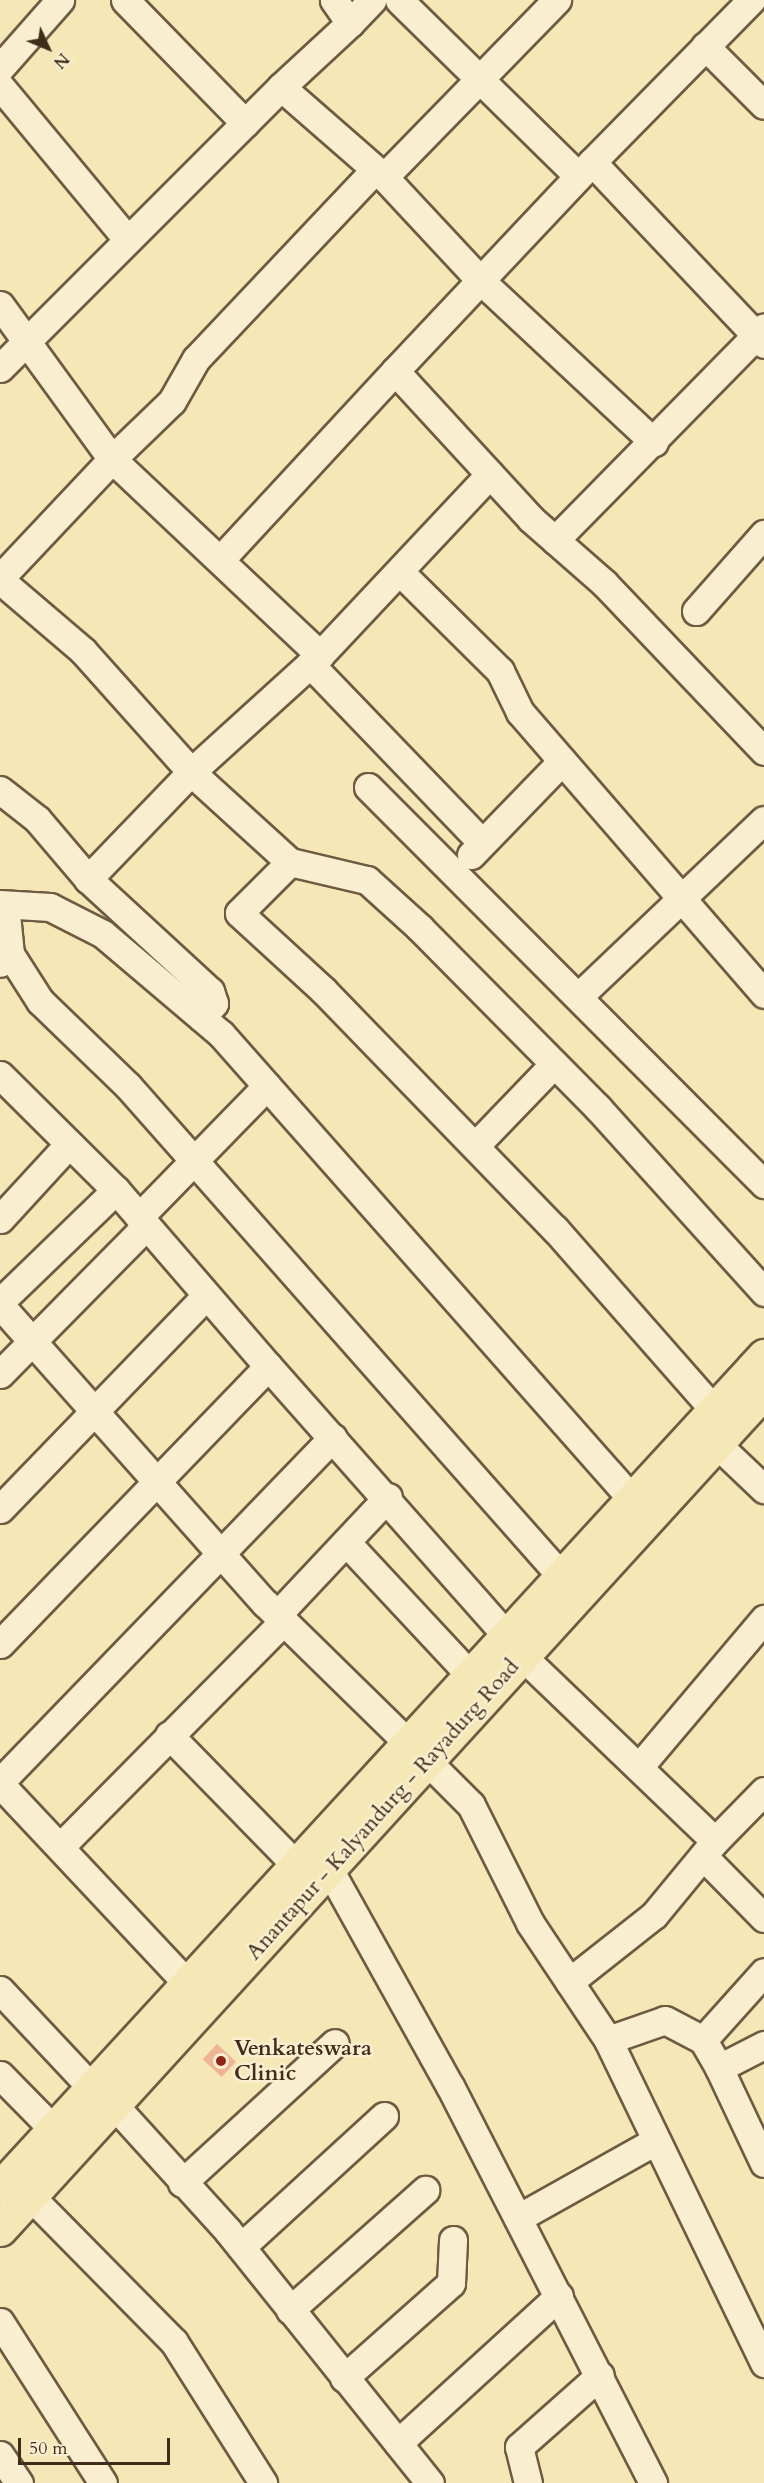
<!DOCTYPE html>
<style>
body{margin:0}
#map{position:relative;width:764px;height:2483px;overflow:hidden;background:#f6e7b6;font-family:Cardo,serif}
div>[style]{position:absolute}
.building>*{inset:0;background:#eeb496;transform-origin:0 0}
.roads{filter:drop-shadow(2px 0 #6e5b42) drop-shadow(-2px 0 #6e5b42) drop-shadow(0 2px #6e5b42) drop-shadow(0 -2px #6e5b42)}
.minor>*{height:27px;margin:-13.5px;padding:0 13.5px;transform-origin:13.5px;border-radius:13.5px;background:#f9efd0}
.highway>*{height:33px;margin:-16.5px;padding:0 16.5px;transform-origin:16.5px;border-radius:16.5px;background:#f6e7b6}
.dots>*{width:16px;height:16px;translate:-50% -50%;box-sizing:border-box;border:3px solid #f9efd0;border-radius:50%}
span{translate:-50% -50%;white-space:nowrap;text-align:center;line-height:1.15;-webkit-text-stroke:5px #f9efd0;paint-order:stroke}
.street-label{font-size:22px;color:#412c1b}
.poi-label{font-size:22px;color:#412c1b;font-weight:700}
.left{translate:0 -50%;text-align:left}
.north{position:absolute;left:18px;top:18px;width:60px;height:60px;-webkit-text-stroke:4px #f9efd0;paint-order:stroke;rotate:134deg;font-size:16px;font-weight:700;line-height:24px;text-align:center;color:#412c1b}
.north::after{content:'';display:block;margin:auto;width:21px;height:27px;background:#412c1b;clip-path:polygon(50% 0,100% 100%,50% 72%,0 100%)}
.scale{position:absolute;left:18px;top:2438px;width:152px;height:27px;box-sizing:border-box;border:3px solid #412c1b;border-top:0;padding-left:8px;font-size:18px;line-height:21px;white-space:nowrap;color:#412c1b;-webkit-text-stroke:4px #f9efd0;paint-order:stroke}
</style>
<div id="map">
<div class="building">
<i style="left:217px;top:2044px;width:26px;height:21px;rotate:43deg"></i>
</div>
<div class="roads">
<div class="minor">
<i style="left:125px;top:0;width:172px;rotate:45.7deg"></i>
<i style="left:399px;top:0;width:251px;rotate:44.5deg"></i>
<i style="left:350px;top:23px;width:32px;rotate:-46deg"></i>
<i style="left:705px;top:46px;width:83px;rotate:45deg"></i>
<i style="left:0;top:68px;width:91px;rotate:-48.6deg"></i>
<i style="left:0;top:86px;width:200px;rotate:50.3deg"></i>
<i style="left:281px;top:87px;width:94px;rotate:-42.8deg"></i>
<i style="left:350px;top:23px;width:28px;rotate:-125deg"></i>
<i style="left:592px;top:162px;width:227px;rotate:-45.5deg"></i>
<i style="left:384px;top:177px;width:248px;rotate:-45.7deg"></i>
<i style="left:0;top:305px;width:190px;rotate:54deg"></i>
<i style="left:112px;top:459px;width:83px;rotate:-44deg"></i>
<i style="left:172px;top:401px;width:48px;rotate:-60.3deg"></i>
<i style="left:196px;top:359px;width:260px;rotate:-46.6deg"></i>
<i style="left:0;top:368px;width:397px;rotate:-45deg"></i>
<i style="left:281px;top:87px;width:137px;rotate:41.1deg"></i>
<i style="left:384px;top:177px;width:141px;rotate:47deg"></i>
<i style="left:480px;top:280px;width:238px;rotate:43deg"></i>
<i style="left:395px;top:371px;width:287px;rotate:-46.7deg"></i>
<i style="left:592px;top:162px;width:250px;rotate:46.6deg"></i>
<i style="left:555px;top:540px;width:298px;rotate:-45.5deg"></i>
<i style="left:220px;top:560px;width:258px;rotate:-47.2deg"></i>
<i style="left:395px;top:371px;width:201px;rotate:47.4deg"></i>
<i style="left:531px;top:519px;width:97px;rotate:41.2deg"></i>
<i style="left:604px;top:583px;width:232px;rotate:46.4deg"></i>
<i style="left:400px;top:572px;width:141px;rotate:44.7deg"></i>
<i style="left:500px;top:671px;width:46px;rotate:64deg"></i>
<i style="left:520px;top:712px;width:373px;rotate:49.1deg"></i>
<i style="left:0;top:578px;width:163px;rotate:-46.7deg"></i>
<i style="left:112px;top:459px;width:286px;rotate:43.3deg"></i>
<i style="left:320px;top:655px;width:174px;rotate:137.8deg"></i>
<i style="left:191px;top:772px;width:134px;rotate:42.3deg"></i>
<i style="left:290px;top:862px;width:72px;rotate:135deg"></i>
<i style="left:239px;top:913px;width:115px;rotate:42.5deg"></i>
<i style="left:324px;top:991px;width:332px;rotate:45.9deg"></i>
<i style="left:555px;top:1229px;width:241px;rotate:48.7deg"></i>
<i style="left:0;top:580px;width:109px;rotate:40.5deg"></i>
<i style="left:83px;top:651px;width:162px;rotate:48.2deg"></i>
<i style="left:191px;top:772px;width:149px;rotate:133.9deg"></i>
<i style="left:88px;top:879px;width:79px;rotate:-130.4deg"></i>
<i style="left:37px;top:819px;width:47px;rotate:-141.9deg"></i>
<i style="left:696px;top:611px;width:103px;rotate:-48.6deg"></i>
<i style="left:320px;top:655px;width:248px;rotate:-46.8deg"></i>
<i style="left:310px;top:664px;width:248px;rotate:46.1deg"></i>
<i style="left:368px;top:787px;width:561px;rotate:45.07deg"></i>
<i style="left:471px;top:855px;width:131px;rotate:-45.9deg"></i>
<i style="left:290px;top:862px;width:79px;rotate:13.2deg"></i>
<i style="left:367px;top:880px;width:72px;rotate:42.2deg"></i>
<i style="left:420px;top:928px;width:253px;rotate:45.3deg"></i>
<i style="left:598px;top:1108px;width:248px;rotate:47.9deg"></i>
<i style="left:88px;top:879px;width:166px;rotate:42.6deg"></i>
<i style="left:210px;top:991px;width:13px;rotate:72deg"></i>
<i style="left:214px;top:1003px;width:19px;rotate:129deg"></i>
<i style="left:0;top:904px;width:50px;rotate:3.4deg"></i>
<i style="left:50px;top:907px;width:59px;rotate:27deg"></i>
<i style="left:103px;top:934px;width:155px;rotate:40.3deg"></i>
<i style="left:221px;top:1034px;width:621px;rotate:48.53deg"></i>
<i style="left:0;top:906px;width:10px;rotate:53deg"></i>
<i style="left:6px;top:914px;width:40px;rotate:84.3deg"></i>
<i style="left:10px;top:954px;width:13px;rotate:138deg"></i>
<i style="left:10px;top:954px;width:56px;rotate:57.4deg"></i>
<i style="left:40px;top:1001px;width:122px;rotate:44deg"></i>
<i style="left:128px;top:1086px;width:654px;rotate:48.53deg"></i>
<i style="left:579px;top:996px;width:255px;rotate:-43.6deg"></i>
<i style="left:0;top:1075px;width:163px;rotate:44.8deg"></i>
<i style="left:116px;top:1190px;width:233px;rotate:49.2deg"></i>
<i style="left:475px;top:1146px;width:114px;rotate:-46.1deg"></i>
<i style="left:139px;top:1217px;width:183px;rotate:-45.7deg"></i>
<i style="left:0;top:1219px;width:102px;rotate:-47.4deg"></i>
<i style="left:0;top:1302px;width:161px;rotate:-44deg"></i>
<i style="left:0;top:1305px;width:399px;rotate:48.4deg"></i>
<i style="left:265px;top:1603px;width:200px;rotate:44.4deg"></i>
<i style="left:0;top:1374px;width:208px;rotate:-45.4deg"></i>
<i style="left:702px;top:1430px;width:86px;rotate:43.6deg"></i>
<i style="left:0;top:1509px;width:296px;rotate:-46deg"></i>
<i style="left:346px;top:1542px;width:182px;rotate:47deg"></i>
<i style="left:277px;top:1615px;width:162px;rotate:-46.8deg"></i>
<i style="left:0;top:1644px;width:386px;rotate:-46deg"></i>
<i style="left:268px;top:1366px;width:359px;rotate:48.5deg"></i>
<i style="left:522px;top:1656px;width:267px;rotate:43.8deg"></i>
<i style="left:715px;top:1841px;width:96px;rotate:129.5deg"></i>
<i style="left:654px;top:1915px;width:108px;rotate:141.8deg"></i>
<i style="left:169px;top:1735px;width:183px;rotate:45.7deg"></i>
<i style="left:427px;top:1761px;width:62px;rotate:45deg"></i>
<i style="left:471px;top:1805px;width:132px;rotate:63.4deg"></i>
<i style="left:530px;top:1923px;width:141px;rotate:56.3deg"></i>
<i style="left:608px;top:2040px;width:60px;rotate:-19.3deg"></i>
<i style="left:665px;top:2020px;width:43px;rotate:27.8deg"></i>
<i style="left:703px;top:2040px;width:32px;rotate:60deg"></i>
<i style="left:719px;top:2068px;width:51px;rotate:-27.1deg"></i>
<i style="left:639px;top:1767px;width:194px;rotate:-49.8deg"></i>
<i style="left:0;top:1782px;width:479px;rotate:-46deg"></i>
<i style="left:0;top:1784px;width:276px;rotate:46.8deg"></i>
<i style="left:715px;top:1841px;width:70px;rotate:-45.6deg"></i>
<i style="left:61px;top:1846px;width:317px;rotate:-45.3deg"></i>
<i style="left:703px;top:1856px;width:87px;rotate:45.5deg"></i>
<i style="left:329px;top:1869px;width:248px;rotate:60.9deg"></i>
<i style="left:450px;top:2086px;width:446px;rotate:62.9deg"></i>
<i style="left:0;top:1990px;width:136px;rotate:46.8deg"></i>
<i style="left:608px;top:2040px;width:359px;rotate:64.2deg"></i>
<i style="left:703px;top:2040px;width:91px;rotate:-48.1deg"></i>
<i style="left:719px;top:2068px;width:105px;rotate:64.7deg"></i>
<i style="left:0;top:2075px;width:77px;rotate:45.5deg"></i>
<i style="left:113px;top:2104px;width:171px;rotate:47.8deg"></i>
<i style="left:228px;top:2231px;width:323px;rotate:51.3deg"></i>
<i style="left:182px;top:2183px;width:207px;rotate:-42.5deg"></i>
<i style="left:29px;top:2195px;width:206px;rotate:45.4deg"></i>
<i style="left:174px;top:2342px;width:167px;rotate:57.7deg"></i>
<i style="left:518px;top:2218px;width:157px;rotate:-29.3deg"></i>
<i style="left:241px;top:2247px;width:194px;rotate:-42.5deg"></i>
<i style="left:290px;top:2310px;width:181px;rotate:-41.6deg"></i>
<i style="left:0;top:2322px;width:191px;rotate:57.4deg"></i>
<i style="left:344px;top:2378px;width:143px;rotate:-41.6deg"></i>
<i style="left:451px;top:2283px;width:43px;rotate:-87.3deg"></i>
<i style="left:398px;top:2443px;width:218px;rotate:-42.4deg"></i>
<i style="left:0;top:2455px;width:34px;rotate:56deg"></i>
<i style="left:528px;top:2483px;width:37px;rotate:-104deg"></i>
<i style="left:519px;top:2447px;width:108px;rotate:-41.6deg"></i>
</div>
<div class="highway">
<i style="left:0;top:2188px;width:1130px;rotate:-47.44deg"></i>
<i style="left:0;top:2229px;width:1134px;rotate:-47.64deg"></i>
</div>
</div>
<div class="dots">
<i style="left:221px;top:2061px;background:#8f2418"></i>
</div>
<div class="street-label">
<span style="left:383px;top:1810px;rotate:-48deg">Anantapur - Kalyandurg - Rayadurg Road</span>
</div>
<div class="poi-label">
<span class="left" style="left:234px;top:2061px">Venkateswara<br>Clinic</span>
</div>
<div class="north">N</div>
<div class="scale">50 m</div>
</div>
